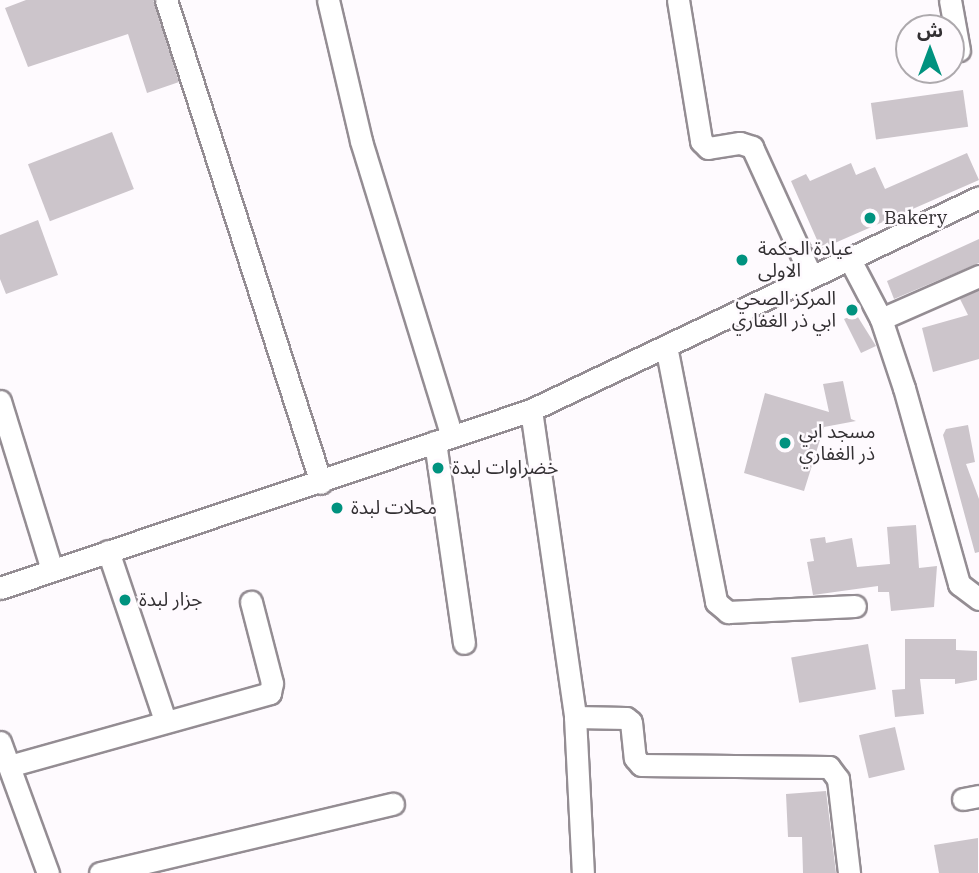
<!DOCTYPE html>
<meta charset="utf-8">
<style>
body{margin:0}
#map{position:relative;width:979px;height:873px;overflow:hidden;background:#fefafe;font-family:"IBM Plex Serif","Noto Sans Arabic",serif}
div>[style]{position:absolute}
.building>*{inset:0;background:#ccc5cb;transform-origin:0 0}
.roads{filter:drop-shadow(2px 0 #948d93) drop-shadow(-2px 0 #948d93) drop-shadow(0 2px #948d93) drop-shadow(0 -2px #948d93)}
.minor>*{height:21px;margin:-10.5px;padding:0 10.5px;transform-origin:10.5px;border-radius:10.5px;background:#fff}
.dots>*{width:19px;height:19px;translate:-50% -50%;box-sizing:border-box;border:4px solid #fefafe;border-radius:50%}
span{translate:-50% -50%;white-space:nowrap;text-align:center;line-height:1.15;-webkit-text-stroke:5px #fefafe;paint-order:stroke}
.poi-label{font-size:19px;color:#333033}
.left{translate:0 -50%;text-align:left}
.right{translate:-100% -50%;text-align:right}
.north{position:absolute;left:895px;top:14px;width:70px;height:70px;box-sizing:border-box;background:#fefafe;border:2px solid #ada9ad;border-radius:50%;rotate:0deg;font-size:19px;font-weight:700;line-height:28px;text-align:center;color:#333033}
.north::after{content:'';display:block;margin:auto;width:24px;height:32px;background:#00927f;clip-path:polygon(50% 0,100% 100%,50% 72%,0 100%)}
</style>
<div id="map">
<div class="building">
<i style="clip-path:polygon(26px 0,153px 0,179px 82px,147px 93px,128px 34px,28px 67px,5px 8px)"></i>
<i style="left:963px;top:90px;width:37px;height:93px;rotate:82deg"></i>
<i style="left:112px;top:132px;width:61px;height:90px;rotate:69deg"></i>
<i style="clip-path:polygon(967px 153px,979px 180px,821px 249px,791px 181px,806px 174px,810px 181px,851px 163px,856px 175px,875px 167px,885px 189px)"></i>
<i style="clip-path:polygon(38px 220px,58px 275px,6px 294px,0 279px,0 235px)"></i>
<i style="clip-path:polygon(979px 239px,979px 263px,894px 299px,887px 281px)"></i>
<i style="clip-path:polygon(979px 290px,979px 359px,933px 372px,922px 328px,968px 315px,960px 299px)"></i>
<i style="clip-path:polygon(856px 314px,876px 346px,861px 353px,844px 319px)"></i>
<i style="clip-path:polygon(843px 381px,851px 419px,856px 421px,824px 427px,804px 491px,744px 473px,765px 393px,829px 412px,823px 384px)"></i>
<i style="clip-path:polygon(968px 425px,975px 462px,966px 464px,979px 499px,979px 552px,975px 553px,943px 435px,946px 429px)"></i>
<i style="clip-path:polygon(916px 525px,919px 568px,937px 566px,934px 607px,891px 611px,889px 592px,878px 592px,878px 586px,813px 595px,807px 562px,814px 561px,810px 539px,825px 537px,826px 543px,852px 538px,857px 567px,890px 564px,887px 527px)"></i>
<i style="clip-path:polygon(905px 639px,956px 639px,956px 650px,977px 651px,977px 680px,955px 684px,955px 679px,920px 679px,924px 714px,895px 717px,892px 690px,905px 689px)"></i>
<i style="left:868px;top:644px;width:46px;height:78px;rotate:80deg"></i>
<i style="left:895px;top:727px;width:44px;height:37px;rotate:77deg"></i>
<i style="clip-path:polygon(826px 791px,836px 873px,803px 873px,802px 837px,788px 837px,786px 794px)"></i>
<i style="clip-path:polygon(978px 838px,978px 873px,939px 873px,934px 845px)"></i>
</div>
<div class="roads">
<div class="minor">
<i style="left:166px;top:0;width:507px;rotate:72.21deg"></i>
<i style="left:328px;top:0;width:145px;rotate:76.8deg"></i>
<i style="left:361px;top:141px;width:309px;rotate:72.9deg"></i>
<i style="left:678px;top:0;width:143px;rotate:80.7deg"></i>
<i style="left:701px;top:141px;width:10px;rotate:45deg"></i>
<i style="left:708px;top:148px;width:32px;rotate:-9deg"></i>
<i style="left:740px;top:143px;width:13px;rotate:18deg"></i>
<i style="left:752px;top:147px;width:142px;rotate:65.4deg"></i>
<i style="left:950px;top:0;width:51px;rotate:79.8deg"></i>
<i style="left:849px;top:258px;width:69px;rotate:62.3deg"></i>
<i style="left:881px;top:319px;width:73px;rotate:71.6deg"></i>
<i style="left:904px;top:388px;width:204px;rotate:74.3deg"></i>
<i style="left:959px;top:584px;width:25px;rotate:37deg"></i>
<i style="left:881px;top:319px;width:107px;rotate:-23.7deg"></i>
<i style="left:666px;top:346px;width:261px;rotate:78.9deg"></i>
<i style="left:716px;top:602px;width:16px;rotate:40deg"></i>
<i style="left:728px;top:612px;width:127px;rotate:-2.7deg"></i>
<i style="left:0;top:401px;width:177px;rotate:72.9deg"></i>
<i style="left:531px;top:410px;width:310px;rotate:81.8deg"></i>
<i style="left:575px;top:717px;width:156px;rotate:87.1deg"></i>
<i style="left:435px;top:442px;width:203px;rotate:81.8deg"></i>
<i style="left:108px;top:551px;width:178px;rotate:71.4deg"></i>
<i style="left:0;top:588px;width:560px;rotate:-18.53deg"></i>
<i style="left:531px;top:410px;width:496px;rotate:-25.4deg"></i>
<i style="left:575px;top:717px;width:51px;rotate:1.1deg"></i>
<i style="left:626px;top:718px;width:6px;rotate:39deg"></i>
<i style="left:631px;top:722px;width:36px;rotate:84deg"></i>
<i style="left:635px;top:758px;width:9px;rotate:49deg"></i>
<i style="left:641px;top:765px;width:188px;rotate:0.6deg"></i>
<i style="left:829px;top:767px;width:15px;rotate:53deg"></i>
<i style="left:838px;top:779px;width:95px;rotate:83.3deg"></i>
<i style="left:0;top:742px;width:140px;rotate:69.9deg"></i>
<i style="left:9px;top:766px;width:271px;rotate:-15.6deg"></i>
<i style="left:270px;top:693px;width:10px;rotate:-79deg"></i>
<i style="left:272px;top:683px;width:84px;rotate:-104.5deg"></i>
<i style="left:963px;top:799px;width:16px;rotate:-11deg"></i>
<i style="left:100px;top:873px;width:301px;rotate:-13.3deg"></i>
</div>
</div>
<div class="dots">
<i style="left:870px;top:218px;background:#00927f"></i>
<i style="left:742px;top:260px;background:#00927f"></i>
<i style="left:852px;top:310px;background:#00927f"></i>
<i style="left:785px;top:443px;background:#00927f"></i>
<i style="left:438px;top:468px;background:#00927f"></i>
<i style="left:337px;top:508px;background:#00927f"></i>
<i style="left:125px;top:600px;background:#00927f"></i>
</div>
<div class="poi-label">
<span class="left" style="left:884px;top:218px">Bakery</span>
<span class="left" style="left:758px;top:260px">عيادة الحكمة<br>الاولى</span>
<span class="right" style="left:836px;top:310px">المركز الصحي<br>ابي ذر الغفاري</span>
<span class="left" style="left:799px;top:443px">مسجد ابي<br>ذر الغفاري</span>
<span class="left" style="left:452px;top:468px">خضراوات لبدة</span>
<span class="left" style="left:351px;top:508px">محلات لبدة</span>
<span class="left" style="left:139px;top:600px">جزار لبدة</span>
</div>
<div class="north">ش</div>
</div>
